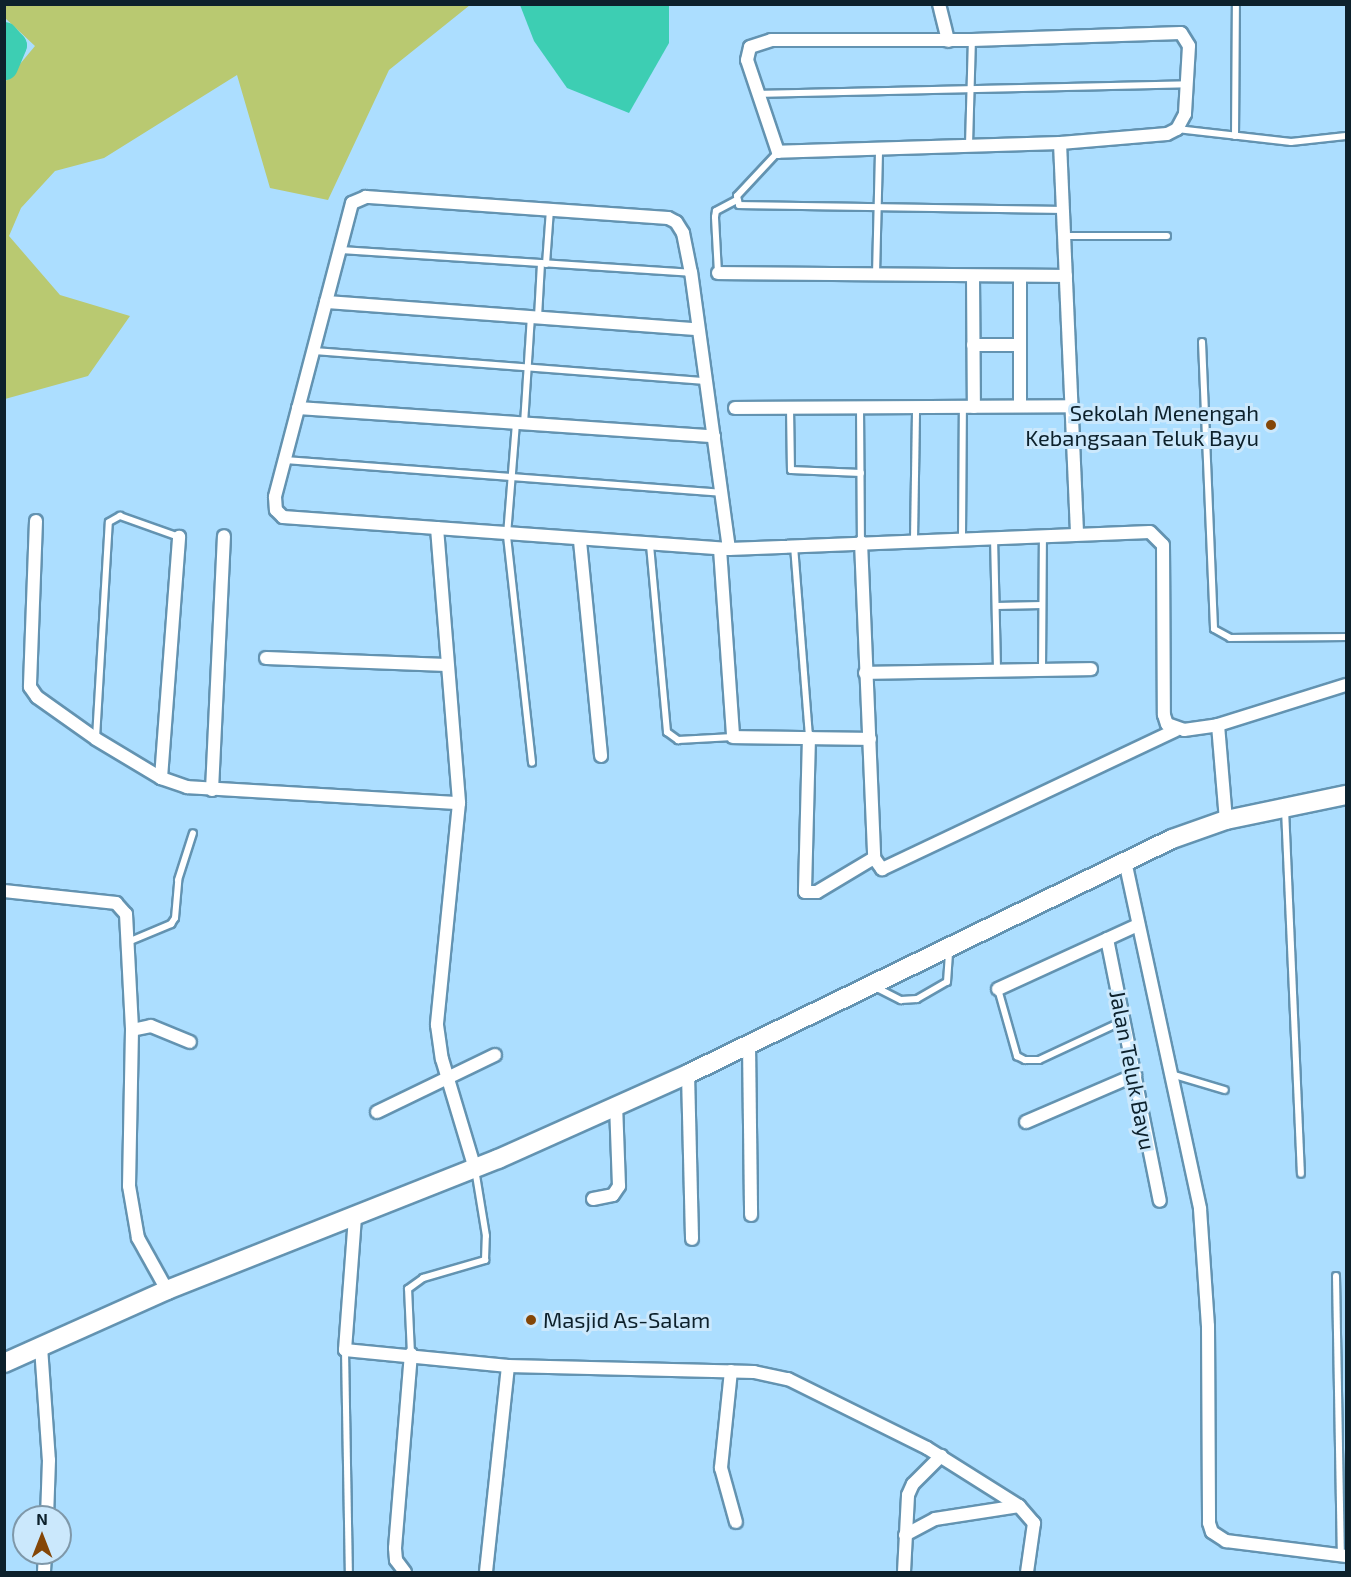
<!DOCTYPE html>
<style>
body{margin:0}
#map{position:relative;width:1351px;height:1577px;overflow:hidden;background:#acdeff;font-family:"Exo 2",sans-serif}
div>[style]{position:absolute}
.green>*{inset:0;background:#b9c971}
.water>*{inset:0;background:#3dceb3}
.river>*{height:27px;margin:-13.5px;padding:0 13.5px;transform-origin:13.5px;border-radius:13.5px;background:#3dceb3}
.roads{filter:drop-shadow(2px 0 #6393b1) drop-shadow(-2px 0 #6393b1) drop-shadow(0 2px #6393b1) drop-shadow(0 -2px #6393b1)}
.service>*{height:6px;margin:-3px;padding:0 3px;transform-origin:3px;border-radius:3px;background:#fff}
.minor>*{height:12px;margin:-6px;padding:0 6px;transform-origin:6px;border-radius:6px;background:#fff}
.secondary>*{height:18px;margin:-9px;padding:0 9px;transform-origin:9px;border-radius:9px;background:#fff}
.dots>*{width:16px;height:16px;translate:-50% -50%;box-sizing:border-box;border:3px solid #cbe8fc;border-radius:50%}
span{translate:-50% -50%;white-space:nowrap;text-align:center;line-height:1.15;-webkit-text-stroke:6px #cbe8fc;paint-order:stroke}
.poi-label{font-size:22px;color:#0d212c}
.right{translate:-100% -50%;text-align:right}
.left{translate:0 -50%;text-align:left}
.street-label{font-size:22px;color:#0d212c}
.frame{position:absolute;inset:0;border:6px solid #0d212c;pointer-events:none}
.north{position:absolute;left:12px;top:1505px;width:60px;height:60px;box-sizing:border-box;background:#cbe8fc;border:2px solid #7f98a9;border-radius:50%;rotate:0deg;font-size:16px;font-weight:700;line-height:24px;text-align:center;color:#0d212c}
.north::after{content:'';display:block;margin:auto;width:21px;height:27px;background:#844607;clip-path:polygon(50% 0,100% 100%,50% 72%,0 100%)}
</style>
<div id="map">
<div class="green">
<i style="clip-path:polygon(5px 4px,470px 4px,470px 5px,389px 70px,328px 200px,270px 188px,237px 75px,104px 158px,55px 171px,21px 208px,9px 236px,60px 295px,130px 316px,88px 376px,5px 399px,5px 82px,35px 46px,5px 18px)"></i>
</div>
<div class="water">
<i style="clip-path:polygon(520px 5px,669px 5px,669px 43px,629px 113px,567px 88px,534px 41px)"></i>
</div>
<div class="river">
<i style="left:4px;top:35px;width:13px;rotate:48deg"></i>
<i style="left:13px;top:45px;width:23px;rotate:113deg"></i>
</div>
<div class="roads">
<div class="service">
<i style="left:757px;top:94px;width:429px;rotate:-1.3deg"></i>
<i style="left:1177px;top:129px;width:115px;rotate:6.5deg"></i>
<i style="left:1291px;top:142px;width:55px;rotate:-6.2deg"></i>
<i style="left:1235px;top:136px;width:132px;rotate:-89.6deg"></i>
<i style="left:969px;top:145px;width:105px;rotate:-88.4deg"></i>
<i style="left:778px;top:152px;width:60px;rotate:133deg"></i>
<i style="left:737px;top:196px;width:9px;rotate:77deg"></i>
<i style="left:739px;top:205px;width:323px;rotate:0.9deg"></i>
<i style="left:1065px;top:236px;width:102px"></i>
<i style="left:340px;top:250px;width:352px;rotate:3.7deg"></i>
<i style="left:546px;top:264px;width:54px;rotate:-85.8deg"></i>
<i style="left:718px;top:273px;width:56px;rotate:-93.1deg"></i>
<i style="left:715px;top:217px;width:6px;rotate:-81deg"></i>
<i style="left:716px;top:211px;width:24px;rotate:-28deg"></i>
<i style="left:876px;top:275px;width:127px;rotate:-88.6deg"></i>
<i style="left:538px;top:317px;width:54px;rotate:-86.8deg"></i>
<i style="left:1202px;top:342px;width:287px;rotate:87.6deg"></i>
<i style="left:1214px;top:629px;width:18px;rotate:29deg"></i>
<i style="left:1230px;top:638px;width:116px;rotate:-0.5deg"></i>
<i style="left:314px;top:351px;width:393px;rotate:4.4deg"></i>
<i style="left:860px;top:407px;width:135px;rotate:89.6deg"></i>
<i style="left:790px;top:408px;width:62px;rotate:89.1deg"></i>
<i style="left:791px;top:470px;width:70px;rotate:2.5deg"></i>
<i style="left:516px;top:423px;width:113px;rotate:94.6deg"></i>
<i style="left:507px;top:536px;width:228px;rotate:83.7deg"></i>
<i style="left:524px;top:424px;width:107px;rotate:-86.3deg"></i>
<i style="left:285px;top:460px;width:437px;rotate:4.3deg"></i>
<i style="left:962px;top:537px;width:130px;rotate:-89.6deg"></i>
<i style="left:994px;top:537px;width:133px;rotate:88.7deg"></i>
<i style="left:914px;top:540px;width:133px;rotate:-89.1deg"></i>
<i style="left:650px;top:545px;width:188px;rotate:84.8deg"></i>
<i style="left:667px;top:732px;width:14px;rotate:36deg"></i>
<i style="left:678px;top:740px;width:55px;rotate:-3.1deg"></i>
<i style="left:794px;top:546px;width:192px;rotate:85.5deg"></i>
<i style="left:996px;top:606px;width:46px;rotate:-1.2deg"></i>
<i style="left:1042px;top:670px;width:135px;rotate:-89.6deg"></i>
<i style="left:96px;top:738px;width:216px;rotate:-86.6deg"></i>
<i style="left:109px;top:522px;width:13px;rotate:-29deg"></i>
<i style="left:120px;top:516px;width:63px;rotate:19.6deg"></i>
<i style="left:1285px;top:809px;width:365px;rotate:87.5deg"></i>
<i style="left:128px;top:942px;width:47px;rotate:-22.7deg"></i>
<i style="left:171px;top:924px;width:7px;rotate:-56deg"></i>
<i style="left:175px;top:918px;width:38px;rotate:-85deg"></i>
<i style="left:178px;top:880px;width:49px;rotate:-72.3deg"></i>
<i style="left:877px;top:988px;width:27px;rotate:27deg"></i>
<i style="left:901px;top:1000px;width:16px;rotate:-4deg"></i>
<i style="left:917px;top:999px;width:34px;rotate:-30deg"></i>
<i style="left:947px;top:982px;width:32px;rotate:-86deg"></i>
<i style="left:998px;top:989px;width:70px;rotate:74.2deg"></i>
<i style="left:1017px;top:1056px;width:9px;rotate:27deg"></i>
<i style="left:1025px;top:1060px;width:14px"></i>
<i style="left:1039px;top:1060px;width:93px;rotate:-24.9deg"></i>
<i style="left:1171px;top:1074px;width:56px;rotate:16.5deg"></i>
<i style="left:1336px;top:1276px;width:279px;rotate:89deg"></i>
<i style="left:345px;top:1350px;width:222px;rotate:89deg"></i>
<i style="left:411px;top:1354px;width:65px;rotate:-92.6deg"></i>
<i style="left:408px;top:1289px;width:19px;rotate:-36deg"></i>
<i style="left:423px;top:1278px;width:65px;rotate:-16.2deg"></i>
<i style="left:485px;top:1260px;width:24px;rotate:-88deg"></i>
<i style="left:486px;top:1236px;width:68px;rotate:-99.3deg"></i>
</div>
<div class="minor">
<i style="left:939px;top:4px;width:38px;rotate:76deg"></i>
<i style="left:1181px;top:33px;width:15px;rotate:58deg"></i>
<i style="left:1189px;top:46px;width:68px;rotate:93.4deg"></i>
<i style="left:1185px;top:114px;width:17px;rotate:118deg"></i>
<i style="left:1177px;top:129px;width:11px;rotate:153deg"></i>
<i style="left:1167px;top:134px;width:107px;rotate:175.2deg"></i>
<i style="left:1060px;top:143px;width:282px;rotate:178.2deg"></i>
<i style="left:778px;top:152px;width:97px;rotate:-108.6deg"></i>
<i style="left:747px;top:60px;width:13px;rotate:-77deg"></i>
<i style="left:750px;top:47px;width:22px;rotate:-18deg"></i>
<i style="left:771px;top:40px;width:201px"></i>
<i style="left:972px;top:40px;width:209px;rotate:-1.9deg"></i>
<i style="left:1060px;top:143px;width:389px;rotate:87.5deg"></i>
<i style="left:718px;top:273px;width:348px;rotate:0.5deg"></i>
<i style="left:973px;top:276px;width:131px;rotate:89.6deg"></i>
<i style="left:1020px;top:276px;width:130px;rotate:90deg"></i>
<i style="left:326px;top:302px;width:371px;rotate:4.2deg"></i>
<i style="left:973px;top:345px;width:47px"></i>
<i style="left:298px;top:408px;width:417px;rotate:3.9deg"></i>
<i style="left:735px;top:408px;width:337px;rotate:-0.3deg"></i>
<i style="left:36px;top:521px;width:166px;rotate:92.1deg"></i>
<i style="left:30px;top:687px;width:12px;rotate:55deg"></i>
<i style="left:37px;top:697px;width:72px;rotate:35.4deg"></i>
<i style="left:96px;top:739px;width:76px;rotate:31deg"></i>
<i style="left:161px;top:778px;width:28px;rotate:19deg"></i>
<i style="left:187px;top:787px;width:272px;rotate:3.4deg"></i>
<i style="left:437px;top:528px;width:276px;rotate:85.4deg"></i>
<i style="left:459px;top:803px;width:223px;rotate:95.7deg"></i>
<i style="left:437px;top:1025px;width:34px;rotate:82deg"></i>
<i style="left:442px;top:1059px;width:115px;rotate:73.3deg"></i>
<i style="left:580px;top:541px;width:216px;rotate:84.4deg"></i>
<i style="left:861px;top:542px;width:316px;rotate:87.6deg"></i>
<i style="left:874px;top:858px;width:14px;rotate:54deg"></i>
<i style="left:882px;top:869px;width:325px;rotate:-25.3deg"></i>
<i style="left:720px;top:549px;width:188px;rotate:86deg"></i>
<i style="left:733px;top:737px;width:137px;rotate:0.8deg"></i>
<i style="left:729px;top:549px;width:279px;rotate:-97.8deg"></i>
<i style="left:691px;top:273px;width:41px;rotate:-101.3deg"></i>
<i style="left:683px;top:233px;width:13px;rotate:-122deg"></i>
<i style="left:676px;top:222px;width:9px;rotate:-153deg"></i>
<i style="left:668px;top:218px;width:303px;rotate:-176deg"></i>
<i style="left:366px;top:197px;width:15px;rotate:157deg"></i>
<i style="left:352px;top:203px;width:304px;rotate:104.7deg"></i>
<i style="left:275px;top:497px;width:13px;rotate:86deg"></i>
<i style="left:276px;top:510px;width:10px;rotate:45deg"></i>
<i style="left:283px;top:517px;width:447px;rotate:4.1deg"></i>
<i style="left:729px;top:549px;width:421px;rotate:-2.3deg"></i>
<i style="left:1150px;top:532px;width:18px;rotate:45deg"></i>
<i style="left:1163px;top:545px;width:170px;rotate:89.7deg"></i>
<i style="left:1164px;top:715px;width:9px;rotate:72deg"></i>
<i style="left:1167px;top:724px;width:18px;rotate:19deg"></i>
<i style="left:1184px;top:730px;width:34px;rotate:-8deg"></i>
<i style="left:1218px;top:725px;width:134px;rotate:-17.4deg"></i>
<i style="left:266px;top:658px;width:181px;rotate:2.2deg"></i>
<i style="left:865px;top:673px;width:226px;rotate:-1deg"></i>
<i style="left:1218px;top:725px;width:95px;rotate:85.2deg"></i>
<i style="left:809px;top:737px;width:155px;rotate:91.5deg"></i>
<i style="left:805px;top:892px;width:12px"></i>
<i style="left:817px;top:892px;width:66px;rotate:-30.8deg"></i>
<i style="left:161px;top:778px;width:242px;rotate:-85.7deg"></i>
<i style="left:212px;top:790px;width:254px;rotate:-87.3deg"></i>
<i style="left:1125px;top:861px;width:356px;rotate:77.8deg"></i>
<i style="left:1200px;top:1209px;width:117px;rotate:86.1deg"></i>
<i style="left:1208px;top:1326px;width:197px;rotate:89.7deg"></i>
<i style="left:1209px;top:1523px;width:9px;rotate:72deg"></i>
<i style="left:1212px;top:1532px;width:17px;rotate:33deg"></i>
<i style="left:1226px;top:1541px;width:121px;rotate:7.1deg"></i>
<i style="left:4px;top:891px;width:113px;rotate:6.1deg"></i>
<i style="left:116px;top:903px;width:15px;rotate:48deg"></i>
<i style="left:126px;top:914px;width:116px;rotate:87deg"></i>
<i style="left:132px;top:1030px;width:156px;rotate:91.1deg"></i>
<i style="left:129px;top:1186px;width:53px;rotate:80.2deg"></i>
<i style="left:138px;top:1238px;width:60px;rotate:60.9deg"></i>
<i style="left:1107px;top:939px;width:267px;rotate:78.6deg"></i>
<i style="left:998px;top:989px;width:154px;rotate:-24.6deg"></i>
<i style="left:132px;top:1030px;width:19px;rotate:-12deg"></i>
<i style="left:151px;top:1026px;width:42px;rotate:22.3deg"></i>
<i style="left:749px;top:1044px;width:171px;rotate:89.3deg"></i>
<i style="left:688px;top:1074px;width:165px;rotate:88.6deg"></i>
<i style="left:377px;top:1112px;width:131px;rotate:-25.8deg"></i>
<i style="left:1026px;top:1122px;width:119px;rotate:-23.3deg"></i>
<i style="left:593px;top:1199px;width:20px;rotate:-11deg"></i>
<i style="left:613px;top:1195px;width:11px;rotate:-56deg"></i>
<i style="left:619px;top:1186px;width:80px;rotate:-92.1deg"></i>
<i style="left:355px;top:1217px;width:133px;rotate:94.3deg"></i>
<i style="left:345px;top:1350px;width:164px;rotate:5.6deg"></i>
<i style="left:508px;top:1366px;width:246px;rotate:1.4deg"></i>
<i style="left:754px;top:1372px;width:35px;rotate:12deg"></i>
<i style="left:788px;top:1379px;width:155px;rotate:26.4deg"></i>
<i style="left:927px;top:1448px;width:109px;rotate:32.2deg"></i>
<i style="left:1019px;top:1506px;width:23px;rotate:49deg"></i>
<i style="left:1034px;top:1523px;width:49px;rotate:98.1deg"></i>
<i style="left:41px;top:1347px;width:113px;rotate:86deg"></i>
<i style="left:49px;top:1460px;width:57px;rotate:92deg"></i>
<i style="left:731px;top:1371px;width:98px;rotate:95.9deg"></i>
<i style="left:721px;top:1468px;width:56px;rotate:74.5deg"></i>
<i style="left:905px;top:1535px;width:34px;rotate:-28deg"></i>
<i style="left:935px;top:1519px;width:85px;rotate:-8.8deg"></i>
<i style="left:44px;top:1572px;width:19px;rotate:-87deg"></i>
<i style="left:405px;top:1572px;width:15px;rotate:-127deg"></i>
<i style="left:396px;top:1560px;width:12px;rotate:-95deg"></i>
<i style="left:395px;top:1548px;width:195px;rotate:-85.3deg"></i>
<i style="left:486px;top:1572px;width:207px;rotate:-83.9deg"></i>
<i style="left:904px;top:1572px;width:77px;rotate:-87deg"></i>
<i style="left:908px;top:1495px;width:12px;rotate:-66deg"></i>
<i style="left:913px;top:1484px;width:40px;rotate:-45deg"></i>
</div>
<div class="secondary">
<i style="left:4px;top:1363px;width:179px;rotate:-24.1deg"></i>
<i style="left:167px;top:1290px;width:356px;rotate:-21.6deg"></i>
<i style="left:498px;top:1159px;width:208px;rotate:-24.1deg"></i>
<i style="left:688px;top:1074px;width:538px;rotate:-25.9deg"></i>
<i style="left:1172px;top:839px;width:57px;rotate:-19.4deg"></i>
<i style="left:1226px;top:820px;width:123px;rotate:-11.8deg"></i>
</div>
</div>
<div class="dots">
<i style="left:1271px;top:425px;background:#844607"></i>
<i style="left:531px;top:1320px;background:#844607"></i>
</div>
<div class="poi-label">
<span class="right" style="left:1259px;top:425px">Sekolah Menengah<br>Kebangsaan Teluk Bayu</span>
<span class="left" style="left:543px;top:1320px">Masjid As-Salam</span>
</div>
<div class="street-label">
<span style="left:1133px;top:1070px;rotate:79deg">Jalan Teluk Bayu</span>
</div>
<div class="frame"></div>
<div class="north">N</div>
</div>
